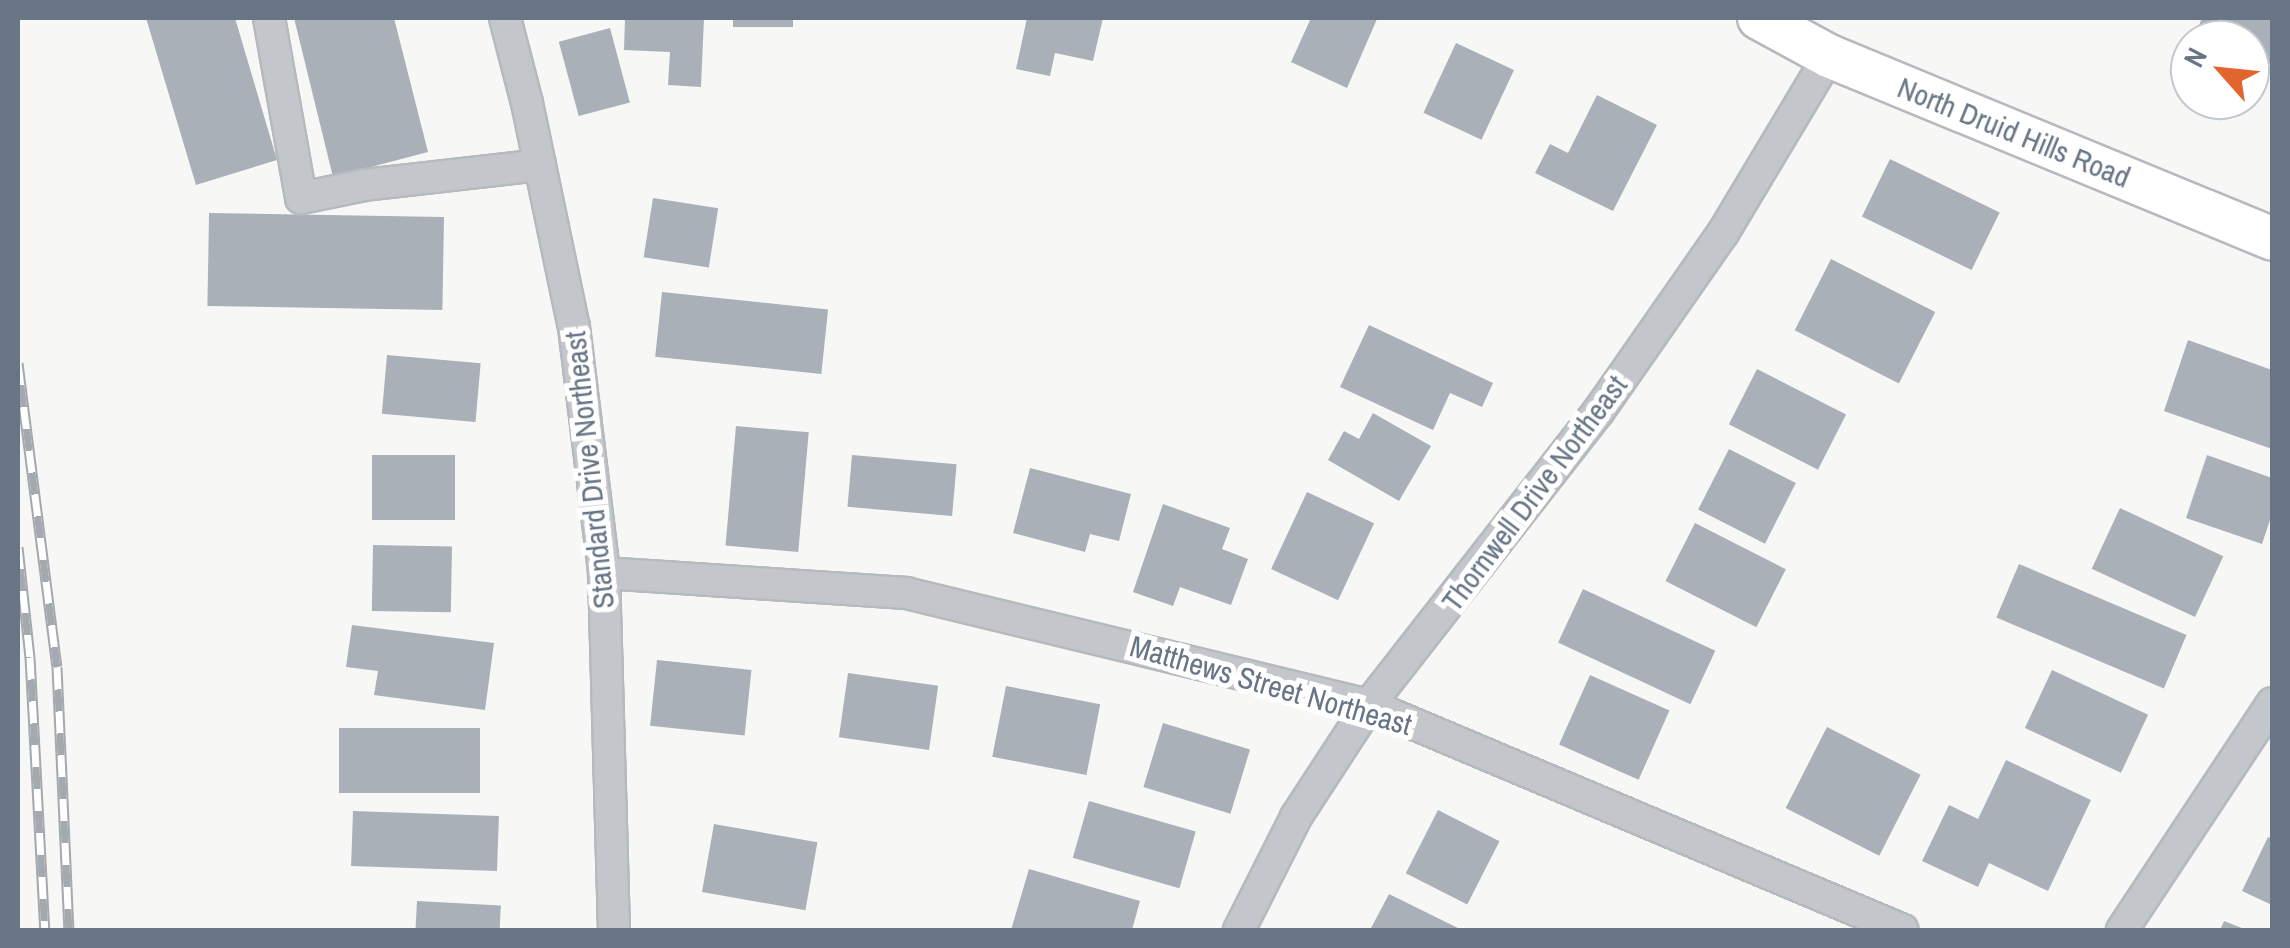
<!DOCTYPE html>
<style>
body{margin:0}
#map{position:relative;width:2290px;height:948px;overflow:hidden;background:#f7f8f5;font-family:"Archivo Narrow",sans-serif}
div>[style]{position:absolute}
.building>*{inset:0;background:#a9b0b7;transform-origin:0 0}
.roads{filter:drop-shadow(2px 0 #b5babf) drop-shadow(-2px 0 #b5babf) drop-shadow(0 2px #b5babf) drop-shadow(0 -2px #b5babf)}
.street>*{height:30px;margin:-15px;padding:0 15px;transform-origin:15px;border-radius:15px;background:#c3c6ca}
.secondary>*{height:42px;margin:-21px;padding:0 21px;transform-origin:21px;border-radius:21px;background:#fff}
.rail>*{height:11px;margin-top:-5.5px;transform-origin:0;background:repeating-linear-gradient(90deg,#fff 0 22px,#a4a9af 0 44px);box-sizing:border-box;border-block:2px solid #a4a9af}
span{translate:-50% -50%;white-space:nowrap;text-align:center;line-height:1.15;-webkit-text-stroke:10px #fff;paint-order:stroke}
.street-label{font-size:30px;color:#677585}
.frame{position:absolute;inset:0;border:20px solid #677585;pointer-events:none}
.north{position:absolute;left:2170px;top:20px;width:100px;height:100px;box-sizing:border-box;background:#fff;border:2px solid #c2c8ce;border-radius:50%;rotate:297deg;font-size:28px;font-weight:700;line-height:40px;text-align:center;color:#677585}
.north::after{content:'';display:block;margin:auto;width:35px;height:45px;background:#e1652c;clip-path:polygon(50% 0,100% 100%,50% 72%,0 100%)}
</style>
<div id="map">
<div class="building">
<i style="clip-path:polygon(146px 18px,235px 18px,277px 160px,196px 185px)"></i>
<i style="clip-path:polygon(294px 18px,394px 18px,428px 152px,333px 177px)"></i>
<i style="clip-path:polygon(625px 18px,704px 18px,701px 87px,668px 85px,670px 52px,624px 50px)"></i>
<i style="left:733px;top:18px;width:60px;height:9px"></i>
<i style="clip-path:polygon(1027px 18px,1103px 18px,1093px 61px,1055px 53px,1050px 76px,1016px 69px)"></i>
<i style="clip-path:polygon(1311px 18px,1377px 19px,1347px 88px,1291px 62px)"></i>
<i style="clip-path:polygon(2202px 18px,2272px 18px,2272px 65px,2250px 56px,2250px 40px,2213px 40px,2196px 33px)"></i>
<i style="left:610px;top:28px;width:77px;height:53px;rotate:75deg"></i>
<i style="left:1456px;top:43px;width:64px;height:77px;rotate:25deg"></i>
<i style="clip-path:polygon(1597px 95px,1657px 125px,1613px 211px,1535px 173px,1550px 144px,1568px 153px)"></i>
<i style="left:1890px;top:159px;width:122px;height:64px;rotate:26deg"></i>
<i style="left:653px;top:198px;width:66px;height:60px;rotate:9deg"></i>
<i style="left:444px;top:217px;width:93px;height:235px;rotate:91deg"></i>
<i style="left:1831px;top:259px;width:117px;height:80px;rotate:27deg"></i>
<i style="left:662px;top:292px;width:167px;height:65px;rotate:6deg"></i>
<i style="clip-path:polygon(1369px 325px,1493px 383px,1482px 407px,1450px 393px,1433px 430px,1340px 387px)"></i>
<i style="clip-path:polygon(2188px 340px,2272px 370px,2272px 449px,2164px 411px)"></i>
<i style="left:387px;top:355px;width:94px;height:59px;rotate:5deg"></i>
<i style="left:1757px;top:369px;width:100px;height:62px;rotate:27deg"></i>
<i style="clip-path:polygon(1373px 413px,1431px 446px,1399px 501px,1328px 460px,1344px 431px,1359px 439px)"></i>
<i style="left:736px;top:426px;width:73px;height:120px;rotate:5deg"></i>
<i style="left:1729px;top:449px;width:75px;height:68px;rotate:27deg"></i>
<i style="left:372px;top:455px;width:83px;height:65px"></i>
<i style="left:852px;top:455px;width:105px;height:52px;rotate:5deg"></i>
<i style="clip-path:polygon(2207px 455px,2272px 478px,2272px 514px,2262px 544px,2186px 518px)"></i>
<i style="clip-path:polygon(1030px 468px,1131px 494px,1119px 541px,1090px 534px,1085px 552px,1013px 533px)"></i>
<i style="left:1307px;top:492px;width:74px;height:85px;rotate:25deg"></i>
<i style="clip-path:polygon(1163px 504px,1230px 528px,1222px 549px,1248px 559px,1231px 605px,1180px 587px,1173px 606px,1133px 592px)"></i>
<i style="left:2120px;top:508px;width:114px;height:67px;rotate:25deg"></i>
<i style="left:1695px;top:523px;width:102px;height:65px;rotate:27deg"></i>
<i style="left:373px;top:545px;width:79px;height:66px;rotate:1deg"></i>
<i style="left:2019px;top:564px;width:182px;height:58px;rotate:23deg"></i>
<i style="left:1583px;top:589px;width:146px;height:59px;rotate:25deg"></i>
<i style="clip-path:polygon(352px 625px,494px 643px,485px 710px,374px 695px,378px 671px,346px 667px)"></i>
<i style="left:657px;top:660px;width:95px;height:66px;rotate:6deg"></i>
<i style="left:2052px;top:670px;width:106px;height:64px;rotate:25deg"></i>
<i style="left:848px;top:673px;width:91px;height:65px;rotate:8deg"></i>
<i style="left:1590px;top:675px;width:87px;height:76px;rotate:24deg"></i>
<i style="left:1006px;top:686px;width:96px;height:72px;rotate:11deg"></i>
<i style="left:1163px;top:723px;width:91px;height:67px;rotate:17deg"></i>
<i style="left:1827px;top:727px;width:105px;height:91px;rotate:27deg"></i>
<i style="left:339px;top:728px;width:141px;height:65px"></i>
<i style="clip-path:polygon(2006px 760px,2091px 800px,2048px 891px,1989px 863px,1978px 887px,1922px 861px,1949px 805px,1978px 819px)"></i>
<i style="left:1089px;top:801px;width:111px;height:59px;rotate:16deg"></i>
<i style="left:1438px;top:810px;width:69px;height:71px;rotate:27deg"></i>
<i style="left:353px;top:811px;width:146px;height:55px;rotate:2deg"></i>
<i style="left:714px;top:824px;width:105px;height:69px;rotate:10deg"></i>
<i style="clip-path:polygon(2268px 837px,2272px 839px,2272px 905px,2242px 891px)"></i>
<i style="clip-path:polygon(1029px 869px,1140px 901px,1132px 930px,1011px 930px)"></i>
<i style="clip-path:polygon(1389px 894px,1462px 930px,1370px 930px)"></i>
<i style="left:417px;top:901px;width:84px;height:29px;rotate:3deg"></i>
<i style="clip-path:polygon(2224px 921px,2247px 930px,2220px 930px)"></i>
</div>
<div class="roads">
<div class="street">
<i style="left:269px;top:18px;width:183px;rotate:79.9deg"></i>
<i style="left:301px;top:198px;width:65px;rotate:-11.5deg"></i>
<i style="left:365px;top:185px;width:176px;rotate:-6.5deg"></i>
<i style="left:505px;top:18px;width:88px;rotate:75.5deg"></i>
<i style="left:527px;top:103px;width:229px;rotate:78.2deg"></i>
<i style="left:574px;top:327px;width:248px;rotate:83deg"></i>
<i style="left:604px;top:573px;width:357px;rotate:88.4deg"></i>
<i style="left:604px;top:573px;width:303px;rotate:3.8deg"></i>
<i style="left:906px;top:593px;width:476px;rotate:13.6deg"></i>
<i style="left:1369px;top:705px;width:579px;rotate:22.85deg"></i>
<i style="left:1239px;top:930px;width:127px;rotate:-63.2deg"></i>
<i style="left:1296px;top:817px;width:134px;rotate:-56.9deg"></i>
<i style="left:1369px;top:705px;width:372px;rotate:-52deg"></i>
<i style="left:1598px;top:412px;width:218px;rotate:-55.1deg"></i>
<i style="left:1723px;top:233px;width:206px;rotate:-59.1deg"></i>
<i style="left:2122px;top:930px;width:272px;rotate:-56.5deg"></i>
</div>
<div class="secondary">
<i style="left:1759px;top:18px;width:80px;rotate:28.5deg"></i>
<i style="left:1829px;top:56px;width:479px;rotate:22.4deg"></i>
</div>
</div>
<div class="rail">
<i style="left:18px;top:363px;width:306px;rotate:82.7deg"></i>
<i style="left:57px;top:667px;width:263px;rotate:87.4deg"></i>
<i style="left:18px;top:547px;width:111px;rotate:83.8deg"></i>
<i style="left:30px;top:657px;width:273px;rotate:86.9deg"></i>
</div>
<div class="street-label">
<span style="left:2014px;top:132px;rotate:22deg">North Druid Hills Road</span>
<span style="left:589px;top:470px;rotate:-96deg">Standard Drive Northeast</span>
<span style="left:1534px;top:493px;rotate:-53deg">Thornwell Drive Northeast</span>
<span style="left:1271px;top:685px;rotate:16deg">Matthews Street Northeast</span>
</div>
<div class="frame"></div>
<div class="north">N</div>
</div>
